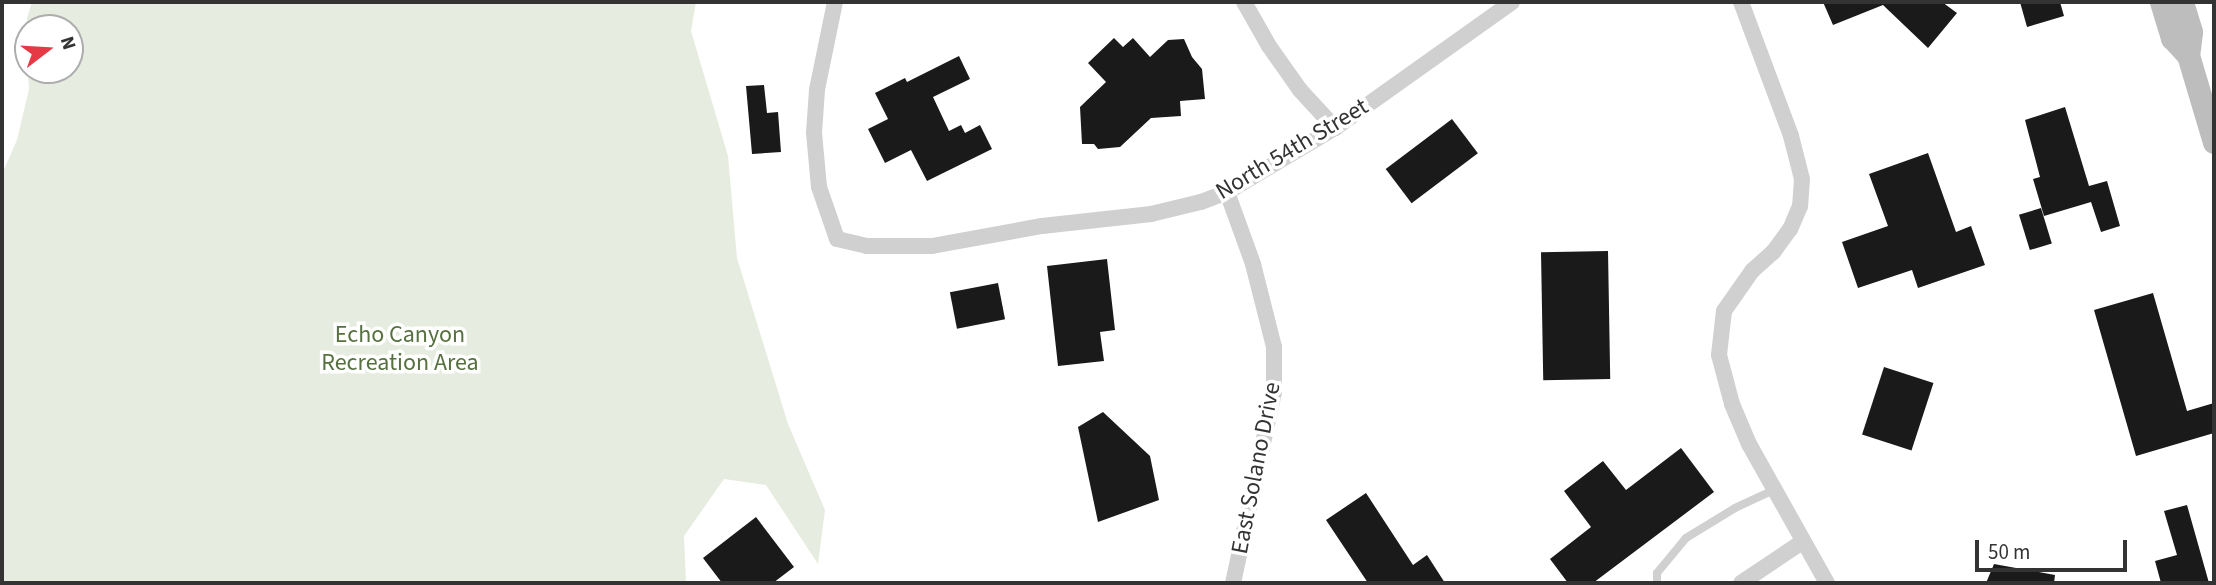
<!DOCTYPE html>
<style>
body{margin:0}
#map{position:relative;width:2216px;height:585px;overflow:hidden;background:#fff;font-family:"Source Sans 3",sans-serif}
div>[style]{position:absolute}
.green>*{inset:0;background:#e6ecdf}
.building>*{inset:0;background:#1a1a1a;transform-origin:0 0}
.lane>*{height:8px;margin:-4px;padding:0 4px;transform-origin:4px;border-radius:4px;background:#d0d0d0}
.street>*{height:16px;margin:-8px;padding:0 8px;transform-origin:8px;border-radius:8px;background:#d0d0d0}
.secondary>*{height:23px;margin:-11.5px;padding:0 11.5px;transform-origin:11.5px;border-radius:11.5px;background:#bdbdbd}
span{translate:-50% -50%;white-space:nowrap;text-align:center;line-height:1.15;-webkit-text-stroke:7px #fff;paint-order:stroke}
.street-label{font-size:24px;color:#333}
.park-label{font-size:24px;color:#56703f}
.frame{position:absolute;inset:0;border:4px solid #333;pointer-events:none}
.north{position:absolute;left:14px;top:14px;width:70px;height:70px;box-sizing:border-box;background:#fff;border:2px solid #adadad;border-radius:50%;rotate:73deg;font-size:19px;font-weight:700;line-height:28px;text-align:center;color:#333}
.north::after{content:'';display:block;margin:auto;width:24px;height:32px;background:#e63946;clip-path:polygon(50% 0,100% 100%,50% 72%,0 100%)}
.scale{position:absolute;left:1975px;top:540px;width:152px;height:32px;box-sizing:border-box;border:4px solid #333;border-top:0;padding-left:9px;font-size:21px;line-height:24px;white-space:nowrap;color:#333;-webkit-text-stroke:5px #fff;paint-order:stroke}
</style>
<div id="map">
<div class="green">
<i style="clip-path:polygon(evenodd,32px 2px,696px 2px,691px 31px,728px 156px,737px 258px,788px 424px,825px 510px,818px 564px,766px 485px,724px 479px,684px 536px,686px 583px,2px 583px,2px 174px,17px 140px,29px 89px,26px 48px,27px 18px,32px 2px,28px 28px,70px 28px,70px 70px,28px 70px,28px 28px)"></i>
</div>
<div class="building">
<i style="clip-path:polygon(1823px 2px,1942px 2px,1957px 13px,1928px 48px,1883px 5px,1833px 25px)"></i>
<i style="clip-path:polygon(2020px 2px,2060px 2px,2064px 16px,2027px 27px)"></i>
<i style="clip-path:polygon(1114px 38px,1123px 47px,1133px 38px,1150px 57px,1168px 40px,1184px 39px,1192px 57px,1202px 69px,1205px 99px,1180px 101px,1181px 116px,1151px 118px,1120px 147px,1098px 149px,1094px 144px,1082px 144px,1080px 107px,1106px 82px,1088px 63px)"></i>
<i style="clip-path:polygon(959px 56px,970px 79px,933px 97px,949px 131px,961px 125px,965px 133px,980px 125px,992px 149px,927px 181px,911px 150px,885px 163px,868px 129px,888px 119px,875px 93px,905px 78px,907px 82px)"></i>
<i style="clip-path:polygon(764px 85px,767px 113px,778px 112px,781px 152px,752px 154px,746px 86px)"></i>
<i style="clip-path:polygon(2065px 107px,2089px 186px,2107px 181px,2120px 226px,2101px 232px,2091px 202px,2044px 216px,2033px 179px,2040px 177px,2025px 120px)"></i>
<i style="left:1452px;top:119px;width:43px;height:83px;rotate:53deg"></i>
<i style="clip-path:polygon(1928px 153px,1956px 232px,1971px 226px,1985px 265px,1918px 288px,1912px 270px,1858px 288px,1842px 242px,1888px 226px,1869px 174px)"></i>
<i style="left:2041px;top:208px;width:37px;height:23px;rotate:73deg"></i>
<i style="left:1608px;top:251px;width:128px;height:67px;rotate:89deg"></i>
<i style="clip-path:polygon(1107px 259px,1115px 330px,1100px 332px,1104px 361px,1058px 366px,1047px 266px)"></i>
<i style="left:998px;top:283px;width:37px;height:49px;rotate:79deg"></i>
<i style="clip-path:polygon(2153px 293px,2187px 411px,2214px 403px,2214px 433px,2136px 456px,2094px 310px)"></i>
<i style="left:1884px;top:367px;width:52px;height:71px;rotate:18deg"></i>
<i style="clip-path:polygon(1103px 412px,1150px 456px,1159px 500px,1098px 522px,1078px 427px)"></i>
<i style="clip-path:polygon(1681px 448px,1714px 492px,1593px 583px,1568px 583px,1550px 559px,1591px 527px,1564px 491px,1603px 461px,1626px 490px)"></i>
<i style="clip-path:polygon(1366px 493px,1413px 565px,1427px 555px,1445px 583px,1368px 583px,1326px 520px)"></i>
<i style="clip-path:polygon(2187px 505px,2209px 583px,2161px 583px,2155px 561px,2177px 555px,2164px 511px)"></i>
<i style="clip-path:polygon(756px 517px,794px 567px,773px 583px,722px 583px,703px 558px)"></i>
<i style="clip-path:polygon(1994px 564px,2055px 575px,2054px 583px,1986px 583px)"></i>
</div>
<div class="lane">
<i style="left:1657px;top:583px;width:10px;rotate:-90deg"></i>
<i style="left:1657px;top:573px;width:45px;rotate:-50.4deg"></i>
<i style="left:1686px;top:538px;width:57px;rotate:-31.5deg"></i>
<i style="left:1735px;top:508px;width:43px;rotate:-24.8deg"></i>
</div>
<div class="street">
<i style="left:835px;top:2px;width:90px;rotate:101.6deg"></i>
<i style="left:817px;top:90px;width:43px;rotate:94deg"></i>
<i style="left:814px;top:133px;width:54px;rotate:84.7deg"></i>
<i style="left:819px;top:187px;width:55px;rotate:70.9deg"></i>
<i style="left:837px;top:239px;width:31px;rotate:13deg"></i>
<i style="left:867px;top:246px;width:65px"></i>
<i style="left:932px;top:246px;width:112px;rotate:-10.3deg"></i>
<i style="left:1042px;top:226px;width:110px;rotate:-6.3deg"></i>
<i style="left:1151px;top:214px;width:51px;rotate:-13.5deg"></i>
<i style="left:1201px;top:202px;width:28px;rotate:-21deg"></i>
<i style="left:1227px;top:192px;width:126px;rotate:-30.7deg"></i>
<i style="left:1335px;top:128px;width:217px;rotate:-35.4deg"></i>
<i style="left:1244px;top:2px;width:51px;rotate:60.4deg"></i>
<i style="left:1269px;top:46px;width:54px;rotate:54.8deg"></i>
<i style="left:1300px;top:90px;width:52px;rotate:47.4deg"></i>
<i style="left:1741px;top:2px;width:143px;rotate:69.5deg"></i>
<i style="left:1791px;top:136px;width:44px;rotate:75.7deg"></i>
<i style="left:1802px;top:179px;width:27px;rotate:94deg"></i>
<i style="left:1800px;top:206px;width:25px;rotate:113deg"></i>
<i style="left:1790px;top:229px;width:29px;rotate:126deg"></i>
<i style="left:1773px;top:252px;width:28px;rotate:138deg"></i>
<i style="left:1752px;top:271px;width:49px;rotate:125deg"></i>
<i style="left:1724px;top:311px;width:44px;rotate:96.5deg"></i>
<i style="left:1719px;top:355px;width:51px;rotate:75.1deg"></i>
<i style="left:1732px;top:404px;width:43px;rotate:67deg"></i>
<i style="left:1749px;top:444px;width:159px;rotate:60.7deg"></i>
<i style="left:1227px;top:192px;width:77px;rotate:70.1deg"></i>
<i style="left:1253px;top:264px;width:86px;rotate:75.8deg"></i>
<i style="left:1274px;top:347px;width:45px;rotate:90deg"></i>
<i style="left:1274px;top:392px;width:195px;rotate:102.1deg"></i>
<i style="left:1741px;top:583px;width:73px;rotate:-33.9deg"></i>
</div>
<div class="secondary">
<i style="left:2161px;top:2px;width:38px;rotate:73deg"></i>
<i style="left:2172px;top:38px;width:23px;rotate:47deg"></i>
<i style="left:2182px;top:2px;width:31px;rotate:73deg"></i>
<i style="left:2191px;top:32px;width:23px;rotate:97deg"></i>
<i style="left:2188px;top:55px;width:91px;rotate:73.4deg"></i>
</div>
<div class="street-label">
<span style="left:1292px;top:149px;rotate:-31deg">North 54th Street</span>
<span style="left:1256px;top:468px;rotate:-79deg">East Solano Drive</span>
</div>
<div class="park-label">
<span style="left:400px;top:349px">Echo Canyon<br>Recreation Area</span>
</div>
<div class="frame"></div>
<div class="north">N</div>
<div class="scale">50 m</div>
</div>
